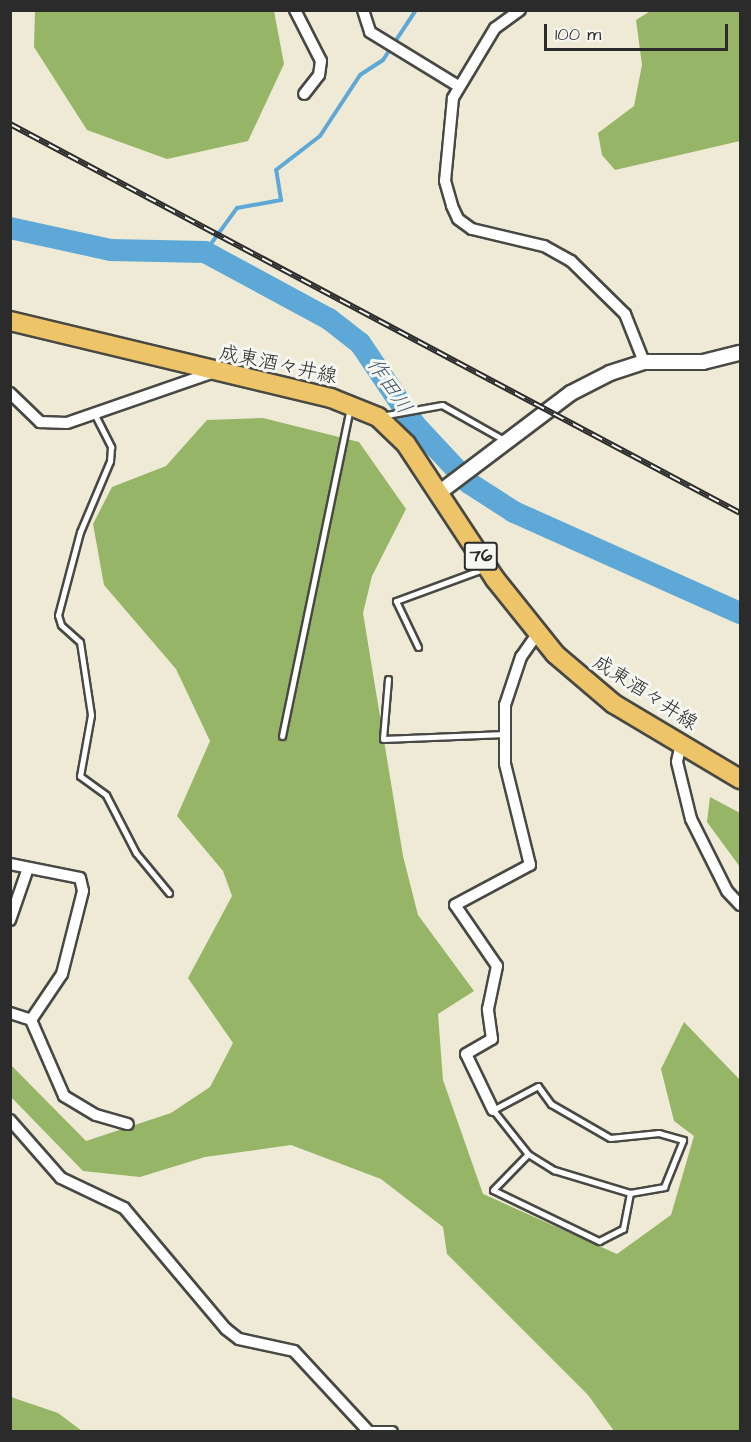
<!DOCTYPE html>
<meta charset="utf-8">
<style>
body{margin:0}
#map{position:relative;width:751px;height:1442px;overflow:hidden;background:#efead5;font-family:"Architects Daughter","Klee One",sans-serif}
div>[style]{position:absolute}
.forest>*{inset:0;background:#96b567}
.stream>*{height:4px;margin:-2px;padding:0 2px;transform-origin:2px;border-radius:2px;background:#5da8d6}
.river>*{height:22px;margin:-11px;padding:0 11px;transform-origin:11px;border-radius:11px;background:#5da8d6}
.roads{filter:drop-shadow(2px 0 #484844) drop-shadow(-2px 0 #484844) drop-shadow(0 2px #484844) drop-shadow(0 -2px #484844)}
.service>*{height:5px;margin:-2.5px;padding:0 2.5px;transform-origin:2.5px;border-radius:2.5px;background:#fff}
.minor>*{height:10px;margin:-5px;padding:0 5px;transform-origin:5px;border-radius:5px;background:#fff}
.tertiary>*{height:14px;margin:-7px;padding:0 7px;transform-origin:7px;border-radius:7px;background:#fff}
.primary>*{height:18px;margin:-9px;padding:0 9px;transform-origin:9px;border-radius:9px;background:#eec469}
.rail>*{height:6px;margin-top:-3px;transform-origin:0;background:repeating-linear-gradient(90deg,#f6f6f2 0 11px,#2b2b2b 0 22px);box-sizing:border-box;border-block:2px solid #2b2b2b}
span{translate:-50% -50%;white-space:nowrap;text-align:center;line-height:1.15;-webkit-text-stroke:6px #f6f6f2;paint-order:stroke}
.shield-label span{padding:2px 4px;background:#f6f6f2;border:2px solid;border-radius:4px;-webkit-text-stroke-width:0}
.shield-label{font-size:18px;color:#2b2b2b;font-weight:700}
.street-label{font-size:20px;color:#2b2b2b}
.water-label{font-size:21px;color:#3c5767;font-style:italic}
.frame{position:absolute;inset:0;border:12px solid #2b2b2b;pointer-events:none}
.scale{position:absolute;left:544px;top:24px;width:184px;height:27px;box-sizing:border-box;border:3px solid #2b2b2b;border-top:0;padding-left:8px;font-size:18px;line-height:21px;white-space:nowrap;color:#2b2b2b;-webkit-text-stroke:4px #f6f6f2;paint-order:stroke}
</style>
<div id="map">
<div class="forest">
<i style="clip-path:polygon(652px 10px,740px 11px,740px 141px,615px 170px,602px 155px,598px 133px,634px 106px,642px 65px,636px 20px)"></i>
<i style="clip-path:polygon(35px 11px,274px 11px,284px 64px,248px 141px,167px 159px,87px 130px,34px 47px)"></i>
<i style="clip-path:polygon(263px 418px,359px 442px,406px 509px,372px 576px,363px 613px,403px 856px,418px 915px,474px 991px,438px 1014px,443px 1080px,483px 1194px,617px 1254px,671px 1215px,694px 1136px,674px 1121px,661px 1069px,684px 1022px,740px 1080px,740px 1431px,614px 1431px,588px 1395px,447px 1254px,443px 1227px,381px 1179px,291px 1145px,205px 1157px,140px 1177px,83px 1171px,11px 1097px,10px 1064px,86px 1141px,171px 1113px,210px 1087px,233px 1043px,188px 978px,232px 896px,223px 871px,177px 816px,210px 741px,176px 669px,104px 585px,93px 524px,112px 487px,166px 466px,207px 420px)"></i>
<i style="clip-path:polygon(710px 797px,740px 813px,740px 867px,707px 822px)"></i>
<i style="clip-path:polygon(11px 1397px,58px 1413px,82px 1431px,11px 1431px)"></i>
</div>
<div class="stream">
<i style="left:205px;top:252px;width:54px;rotate:-54deg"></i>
<i style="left:237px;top:208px;width:45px;rotate:-10.3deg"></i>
<i style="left:281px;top:200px;width:30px;rotate:-99deg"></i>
<i style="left:276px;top:170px;width:56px;rotate:-37.7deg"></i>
<i style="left:320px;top:136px;width:73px;rotate:-56.7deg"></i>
<i style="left:360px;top:75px;width:27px;rotate:-33deg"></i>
<i style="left:383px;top:60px;width:60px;rotate:-56.6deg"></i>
</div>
<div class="river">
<i style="left:10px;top:228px;width:103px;rotate:12.3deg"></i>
<i style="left:111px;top:250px;width:94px;rotate:1.2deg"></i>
<i style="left:205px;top:252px;width:141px;rotate:28.4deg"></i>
<i style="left:329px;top:319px;width:39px;rotate:38deg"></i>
<i style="left:360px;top:343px;width:99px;rotate:56.1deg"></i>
<i style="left:415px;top:425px;width:79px;rotate:47deg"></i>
<i style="left:469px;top:483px;width:54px;rotate:32.8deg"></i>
<i style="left:514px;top:512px;width:248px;rotate:24.1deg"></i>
</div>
<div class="roads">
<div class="service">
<i style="left:95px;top:415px;width:36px;rotate:63deg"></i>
<i style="left:111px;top:447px;width:14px;rotate:94deg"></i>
<i style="left:110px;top:461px;width:77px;rotate:112.9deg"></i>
<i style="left:80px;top:532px;width:86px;rotate:104.8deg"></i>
<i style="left:58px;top:615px;width:10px;rotate:73deg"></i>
<i style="left:61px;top:625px;width:25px;rotate:42deg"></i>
<i style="left:80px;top:642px;width:74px;rotate:81.4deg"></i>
<i style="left:91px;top:715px;width:62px;rotate:100.2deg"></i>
<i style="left:80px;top:776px;width:32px;rotate:36deg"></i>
<i style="left:106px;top:795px;width:65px;rotate:62.7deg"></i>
<i style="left:136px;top:853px;width:52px;rotate:50.5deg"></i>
<i style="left:381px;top:416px;width:62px;rotate:-10.2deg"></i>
<i style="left:442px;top:405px;width:73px;rotate:29.4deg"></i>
<i style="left:418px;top:647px;width:51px;rotate:-115.6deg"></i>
<i style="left:396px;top:601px;width:93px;rotate:-20.2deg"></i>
<i style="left:388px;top:679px;width:60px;rotate:94.8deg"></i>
<i style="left:383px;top:739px;width:122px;rotate:-2.3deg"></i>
<i style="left:282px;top:736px;width:334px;rotate:-78.3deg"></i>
<i style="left:528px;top:1154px;width:50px;rotate:134.2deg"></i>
<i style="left:493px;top:1190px;width:118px;rotate:25.7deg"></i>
<i style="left:599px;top:1241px;width:27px;rotate:-27deg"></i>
<i style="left:623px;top:1229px;width:37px;rotate:-79deg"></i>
<i style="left:630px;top:1193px;width:35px;rotate:-10deg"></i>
<i style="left:664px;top:1187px;width:51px;rotate:-68deg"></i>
<i style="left:683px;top:1140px;width:25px;rotate:-164deg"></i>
<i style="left:659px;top:1133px;width:49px;rotate:174.2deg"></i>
<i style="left:610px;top:1138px;width:68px;rotate:-150deg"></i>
<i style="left:551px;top:1104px;width:22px;rotate:-126deg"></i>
<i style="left:538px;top:1086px;width:51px;rotate:151.9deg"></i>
<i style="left:493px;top:1110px;width:56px;rotate:51.5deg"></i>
<i style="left:528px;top:1154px;width:31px;rotate:32deg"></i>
<i style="left:554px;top:1170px;width:79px;rotate:16.8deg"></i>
</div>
<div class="minor">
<i style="left:295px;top:10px;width:57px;rotate:63deg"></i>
<i style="left:321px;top:61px;width:14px;rotate:98deg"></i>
<i style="left:319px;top:75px;width:24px;rotate:128deg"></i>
<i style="left:363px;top:10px;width:23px;rotate:72deg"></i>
<i style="left:370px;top:32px;width:103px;rotate:31.5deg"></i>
<i style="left:520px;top:10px;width:31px;rotate:144deg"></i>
<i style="left:495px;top:28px;width:82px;rotate:121deg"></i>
<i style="left:453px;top:98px;width:83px;rotate:95.5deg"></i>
<i style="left:445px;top:181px;width:26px;rotate:74deg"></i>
<i style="left:452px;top:206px;width:14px;rotate:65deg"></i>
<i style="left:458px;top:219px;width:17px;rotate:36deg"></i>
<i style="left:472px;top:229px;width:74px;rotate:13.3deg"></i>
<i style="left:544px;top:246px;width:31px;rotate:29deg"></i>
<i style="left:571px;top:261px;width:76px;rotate:44.5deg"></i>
<i style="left:625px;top:314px;width:52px;rotate:68.4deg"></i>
<i style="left:10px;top:393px;width:42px;rotate:44deg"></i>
<i style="left:40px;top:422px;width:27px;rotate:2deg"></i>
<i style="left:67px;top:423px;width:152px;rotate:-19.1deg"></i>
<i style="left:681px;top:744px;width:18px;rotate:103deg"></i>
<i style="left:677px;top:762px;width:59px;rotate:76.2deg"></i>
<i style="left:691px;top:819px;width:80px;rotate:63.4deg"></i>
<i style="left:727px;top:891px;width:19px;rotate:47deg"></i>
<i style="left:10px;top:864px;width:71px;rotate:11.3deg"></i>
<i style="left:80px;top:878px;width:13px;rotate:77deg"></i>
<i style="left:83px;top:891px;width:86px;rotate:104.2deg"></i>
<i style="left:62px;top:974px;width:55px;rotate:124deg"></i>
<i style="left:10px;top:920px;width:55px;rotate:-70.9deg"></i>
<i style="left:10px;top:1013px;width:22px;rotate:18deg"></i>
<i style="left:31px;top:1020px;width:83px;rotate:66.5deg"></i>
<i style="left:64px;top:1096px;width:37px;rotate:31deg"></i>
<i style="left:96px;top:1115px;width:33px;rotate:16deg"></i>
<i style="left:493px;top:1110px;width:62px;rotate:-115.7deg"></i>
<i style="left:466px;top:1054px;width:30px;rotate:-30deg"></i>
<i style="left:492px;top:1039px;width:30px;rotate:-98deg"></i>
<i style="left:488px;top:1009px;width:44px;rotate:-78.2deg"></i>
<i style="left:497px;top:966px;width:74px;rotate:-124.5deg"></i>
<i style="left:455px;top:905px;width:85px;rotate:-28.1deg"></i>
<i style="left:530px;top:865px;width:104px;rotate:-103.9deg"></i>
<i style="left:505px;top:764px;width:59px;rotate:-90deg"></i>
<i style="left:505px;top:705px;width:51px;rotate:-71.6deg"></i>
<i style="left:521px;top:657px;width:28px;rotate:-55deg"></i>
<i style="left:10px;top:1120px;width:77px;rotate:48.7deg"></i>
<i style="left:61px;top:1178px;width:70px;rotate:25.5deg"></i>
<i style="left:124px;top:1208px;width:158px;rotate:49.9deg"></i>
<i style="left:226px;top:1329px;width:16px;rotate:38deg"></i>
<i style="left:239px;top:1339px;width:56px;rotate:12.3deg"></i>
<i style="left:294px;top:1351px;width:110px;rotate:47.2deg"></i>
<i style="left:370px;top:1432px;width:22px"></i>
</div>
<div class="tertiary">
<i style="left:440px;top:492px;width:164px;rotate:-37.1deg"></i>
<i style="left:571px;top:393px;width:44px;rotate:-27.1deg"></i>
<i style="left:610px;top:373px;width:36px;rotate:-18deg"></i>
<i style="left:644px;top:362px;width:59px"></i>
<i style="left:703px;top:362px;width:38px;rotate:-14deg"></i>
</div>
<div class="primary">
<i style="left:10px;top:321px;width:330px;rotate:13.5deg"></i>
<i style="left:331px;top:398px;width:51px;rotate:22deg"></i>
<i style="left:378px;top:417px;width:39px;rotate:44deg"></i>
<i style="left:406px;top:444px;width:162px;rotate:56.6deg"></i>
<i style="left:495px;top:579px;width:96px;rotate:51.3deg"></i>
<i style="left:555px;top:654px;width:77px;rotate:40.3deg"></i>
<i style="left:614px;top:704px;width:147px;rotate:30.8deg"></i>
</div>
</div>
<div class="rail">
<i style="left:10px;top:124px;width:827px;rotate:28.05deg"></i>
</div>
<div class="shield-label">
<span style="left:481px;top:556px">76</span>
</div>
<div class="street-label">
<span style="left:278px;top:365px;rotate:12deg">成東酒々井線</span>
<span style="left:645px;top:693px;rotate:33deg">成東酒々井線</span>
</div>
<div class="water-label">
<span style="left:389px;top:386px;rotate:56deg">作田川</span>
</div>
<div class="frame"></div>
<div class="scale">100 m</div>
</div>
